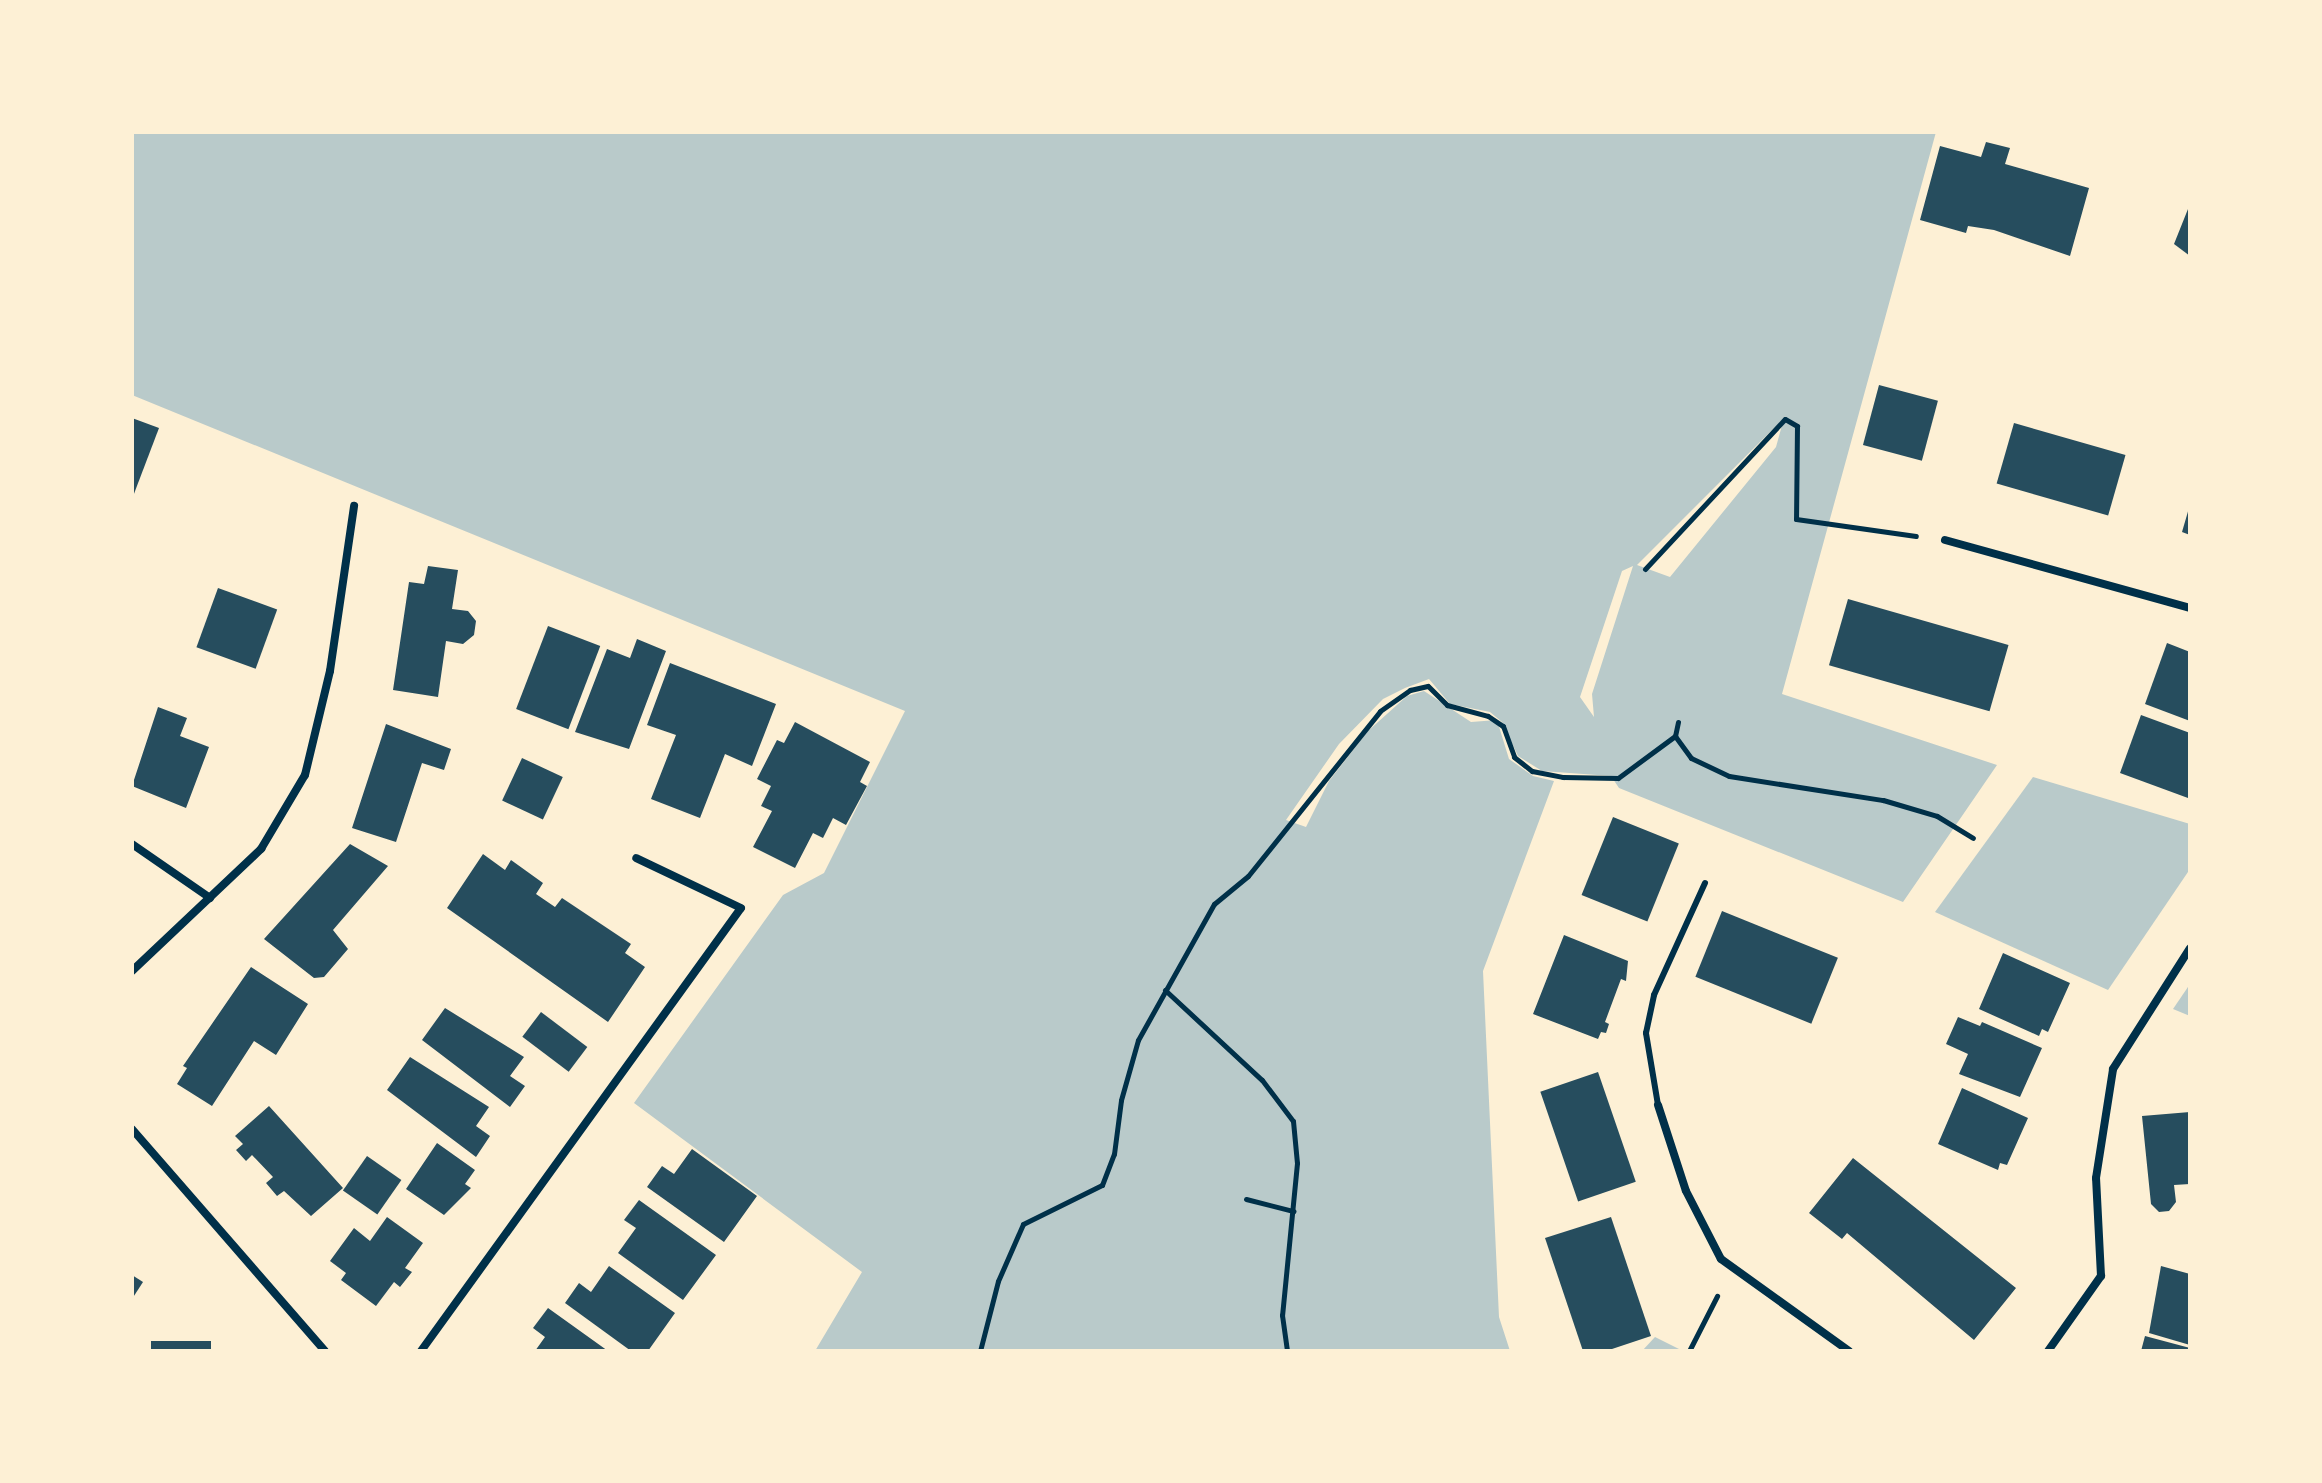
<!DOCTYPE html>
<style>
body{margin:0}
#map{position:relative;width:2322px;height:1483px;overflow:hidden;background:#fdf0d5;font-family:"Playfair Display",serif}
div>[style]{position:absolute}
.green>*{inset:0;background:#b9caca}
.building>*{inset:0;background:#264d5e;transform-origin:0 0}
.path>*{height:5px;margin:-2.5px;padding:0 2.5px;transform-origin:2.5px;border-radius:2.5px;background:#003049}
.service>*{height:6px;margin:-3px;padding:0 3px;transform-origin:3px;border-radius:3px;background:#003049}
.minor>*{height:8px;margin:-4px;padding:0 4px;transform-origin:4px;border-radius:4px;background:#003049}
span{translate:-50% -50%;white-space:nowrap;text-align:center;line-height:1.15;-webkit-text-stroke:8px #fdf0d5;paint-order:stroke}
.frame{position:absolute;inset:0;border:134px solid #fdf0d5;pointer-events:none}
</style>
<div id="map">
<div class="green">
<i style="clip-path:polygon(evenodd,132px 132px,1936px 132px,1782px 694px,1997px 765px,1903px 902px,1619px 788px,1611px 776px,1542px 771px,1518px 756px,1502px 722px,1490px 712px,1450px 704px,1429px 679px,1405px 688px,1383px 699px,1339px 744px,1286px 820px,1306px 827px,1329px 781px,1368px 731px,1407px 696px,1424px 691px,1471px 722px,1497px 720px,1509px 759px,1533px 776px,1554px 781px,1483px 971px,1499px 1317px,1510px 1351px,815px 1351px,862px 1272px,634px 1103px,783px 895px,824px 873px,905px 711px,132px 395px,132px 132px,1784px 418px,1776px 447px,1670px 577px,1637px 565px,1784px 418px,132px 132px,1633px 566px,1592px 694px,1594px 717px,1580px 697px,1622px 571px,1633px 566px)"></i>
<i style="clip-path:polygon(2033px 777px,2190px 824px,2190px 869px,2108px 990px,1935px 912px)"></i>
<i style="clip-path:polygon(2190px 984px,2190px 1016px,2173px 1009px)"></i>
<i style="clip-path:polygon(1655px 1337px,1683px 1351px,1642px 1351px)"></i>
</div>
<div class="building">
<i style="clip-path:polygon(1986px 142px,2010px 148px,2005px 164px,2089px 188px,2070px 256px,1994px 230px,1968px 226px,1966px 233px,1920px 220px,1940px 146px,1981px 157px)"></i>
<i style="clip-path:polygon(2190px 204px,2190px 256px,2174px 244px)"></i>
<i style="left:1879px;top:385px;width:61px;height:62px;rotate:15deg"></i>
<i style="clip-path:polygon(132px 418px,159px 428px,132px 499px)"></i>
<i style="left:2014px;top:423px;width:116px;height:63px;rotate:16deg"></i>
<i style="clip-path:polygon(2189px 508px,2190px 508px,2190px 535px,2182px 532px)"></i>
<i style="clip-path:polygon(428px 566px,458px 570px,452px 609px,468px 611px,476px 621px,474px 635px,463px 644px,446px 641px,438px 697px,393px 690px,409px 582px,424px 584px)"></i>
<i style="left:218px;top:588px;width:63px;height:63px;rotate:20deg"></i>
<i style="left:1848px;top:599px;width:167px;height:69px;rotate:16deg"></i>
<i style="left:548px;top:626px;width:56px;height:89px;rotate:21deg"></i>
<i style="clip-path:polygon(637px 639px,666px 651px,629px 749px,575px 732px,607px 649px,630px 658px)"></i>
<i style="clip-path:polygon(2167px 643px,2190px 652px,2190px 721px,2145px 704px)"></i>
<i style="clip-path:polygon(670px 663px,776px 704px,752px 766px,725px 754px,700px 818px,651px 799px,676px 735px,647px 725px)"></i>
<i style="clip-path:polygon(158px 707px,187px 718px,180px 736px,209px 747px,186px 808px,132px 786px)"></i>
<i style="clip-path:polygon(2141px 715px,2190px 733px,2188px 798px,2120px 773px)"></i>
<i style="clip-path:polygon(795px 722px,870px 762px,860px 782px,867px 786px,846px 825px,833px 818px,823px 838px,813px 833px,795px 868px,753px 847px,772px 811px,761px 806px,771px 786px,757px 779px,777px 740px,784px 743px)"></i>
<i style="clip-path:polygon(386px 724px,451px 749px,444px 770px,422px 763px,396px 842px,352px 828px)"></i>
<i style="left:522px;top:758px;width:45px;height:47px;rotate:25deg"></i>
<i style="left:1613px;top:817px;width:71px;height:84px;rotate:22deg"></i>
<i style="clip-path:polygon(350px 844px,388px 866px,333px 930px,348px 949px,324px 977px,314px 978px,264px 939px)"></i>
<i style="clip-path:polygon(483px 854px,505px 870px,511px 860px,543px 883px,536px 894px,555px 907px,562px 898px,631px 944px,625px 953px,645px 967px,608px 1022px,447px 908px)"></i>
<i style="left:1722px;top:911px;width:125px;height:71px;rotate:22deg"></i>
<i style="clip-path:polygon(1564px 935px,1628px 961px,1626px 981px,1621px 979px,1605px 1022px,1609px 1024px,1606px 1033px,1601px 1032px,1598px 1039px,1533px 1014px)"></i>
<i style="clip-path:polygon(2003px 953px,2070px 983px,2048px 1032px,2042px 1029px,2039px 1036px,1979px 1009px)"></i>
<i style="clip-path:polygon(251px 967px,308px 1004px,276px 1055px,254px 1041px,212px 1106px,177px 1084px,187px 1068px,183px 1066px)"></i>
<i style="clip-path:polygon(445px 1008px,524px 1057px,510px 1076px,525px 1086px,510px 1107px,422px 1040px)"></i>
<i style="left:541px;top:1012px;width:58px;height:31px;rotate:37deg"></i>
<i style="clip-path:polygon(1958px 1017px,1980px 1026px,1982px 1022px,2042px 1048px,2020px 1097px,1959px 1074px,1968px 1054px,1946px 1044px)"></i>
<i style="clip-path:polygon(410px 1057px,489px 1107px,476px 1126px,490px 1136px,476px 1157px,387px 1090px)"></i>
<i style="left:1598px;top:1072px;width:116px;height:61px;rotate:71deg"></i>
<i style="clip-path:polygon(1962px 1088px,2028px 1118px,2007px 1165px,2000px 1163px,1998px 1170px,1938px 1144px)"></i>
<i style="clip-path:polygon(269px 1106px,343px 1188px,311px 1216px,284px 1191px,277px 1196px,266px 1183px,273px 1177px,252px 1155px,246px 1161px,236px 1150px,243px 1144px,235px 1136px)"></i>
<i style="clip-path:polygon(2190px 1112px,2190px 1184px,2174px 1185px,2176px 1202px,2169px 1211px,2159px 1212px,2151px 1204px,2142px 1116px)"></i>
<i style="clip-path:polygon(437px 1143px,475px 1170px,465px 1184px,471px 1188px,444px 1215px,406px 1189px)"></i>
<i style="clip-path:polygon(692px 1149px,757px 1196px,724px 1242px,647px 1187px,662px 1166px,674px 1174px)"></i>
<i style="left:367px;top:1156px;width:42px;height:42px;rotate:35deg"></i>
<i style="clip-path:polygon(1853px 1158px,2016px 1288px,1974px 1340px,1847px 1233px,1842px 1239px,1809px 1213px)"></i>
<i style="clip-path:polygon(639px 1200px,716px 1255px,683px 1300px,618px 1253px,636px 1228px,624px 1220px)"></i>
<i style="clip-path:polygon(387px 1217px,423px 1243px,405px 1268px,412px 1272px,400px 1287px,394px 1282px,376px 1306px,341px 1280px,346px 1273px,330px 1261px,354px 1228px,370px 1241px)"></i>
<i style="clip-path:polygon(1611px 1217px,1651px 1336px,1606px 1351px,1583px 1351px,1545px 1238px)"></i>
<i style="clip-path:polygon(609px 1266px,675px 1313px,648px 1351px,631px 1351px,565px 1303px,579px 1283px,591px 1292px)"></i>
<i style="clip-path:polygon(2161px 1266px,2190px 1274px,2190px 1345px,2149px 1333px)"></i>
<i style="clip-path:polygon(132px 1275px,143px 1282px,132px 1299px)"></i>
<i style="clip-path:polygon(548px 1308px,608px 1351px,535px 1351px,545px 1337px,533px 1328px)"></i>
<i style="clip-path:polygon(2145px 1336px,2190px 1348px,2190px 1351px,2141px 1351px)"></i>
<i style="left:211px;top:1341px;width:10px;height:60px;rotate:90deg"></i>
</div>
<div class="path">
<i style="left:1645px;top:569px;width:205px;rotate:-47deg"></i>
<i style="left:1785px;top:419px;width:14px;rotate:30deg"></i>
<i style="left:1797px;top:426px;width:93px;rotate:90.6deg"></i>
<i style="left:1796px;top:519px;width:121px;rotate:8.1deg"></i>
<i style="left:1678px;top:722px;width:14px;rotate:102deg"></i>
<i style="left:1675px;top:736px;width:27px;rotate:54deg"></i>
<i style="left:1691px;top:758px;width:42px;rotate:25.3deg"></i>
<i style="left:1729px;top:776px;width:156px;rotate:8.9deg"></i>
<i style="left:1883px;top:800px;width:56px;rotate:16.5deg"></i>
<i style="left:1937px;top:816px;width:42px;rotate:31.4deg"></i>
<i style="left:1165px;top:990px;width:132px;rotate:42.9deg"></i>
<i style="left:1262px;top:1080px;width:51px;rotate:52.9deg"></i>
<i style="left:1293px;top:1121px;width:42px;rotate:84.6deg"></i>
<i style="left:1297px;top:1163px;width:153px;rotate:95.6deg"></i>
<i style="left:1282px;top:1315px;width:36px;rotate:82deg"></i>
<i style="left:1246px;top:1199px;width:49px;rotate:14.3deg"></i>
<i style="left:980px;top:1351px;width:72px;rotate:-75.6deg"></i>
<i style="left:998px;top:1281px;width:62px;rotate:-66.3deg"></i>
<i style="left:1023px;top:1224px;width:88px;rotate:-26.3deg"></i>
<i style="left:1102px;top:1185px;width:33px;rotate:-69deg"></i>
<i style="left:1114px;top:1154px;width:54px;rotate:-82.6deg"></i>
<i style="left:1121px;top:1100px;width:62px;rotate:-74.2deg"></i>
<i style="left:1138px;top:1040px;width:156px;rotate:-60.8deg"></i>
<i style="left:1214px;top:904px;width:44px;rotate:-39.5deg"></i>
<i style="left:1248px;top:876px;width:211px;rotate:-51.3deg"></i>
<i style="left:1380px;top:711px;width:37px;rotate:-35deg"></i>
<i style="left:1410px;top:690px;width:18px;rotate:-13deg"></i>
<i style="left:1428px;top:686px;width:27px;rotate:45deg"></i>
<i style="left:1447px;top:705px;width:42px;rotate:15deg"></i>
<i style="left:1488px;top:716px;width:18px;rotate:34deg"></i>
<i style="left:1503px;top:726px;width:33px;rotate:70deg"></i>
<i style="left:1514px;top:757px;width:23px;rotate:38deg"></i>
<i style="left:1532px;top:771px;width:32px;rotate:11deg"></i>
<i style="left:1563px;top:777px;width:55px;rotate:1deg"></i>
<i style="left:1618px;top:778px;width:71px;rotate:-36.4deg"></i>
<i style="left:1689px;top:1351px;width:62px;rotate:-63deg"></i>
</div>
<div class="service">
<i style="left:1658px;top:1105px;width:73px;rotate:-99.5deg"></i>
<i style="left:1646px;top:1033px;width:39px;rotate:-78deg"></i>
<i style="left:1654px;top:995px;width:123px;rotate:-65.5deg"></i>
</div>
<div class="minor">
<i style="left:1945px;top:540px;width:254px;rotate:15.5deg"></i>
<i style="left:132px;top:844px;width:95px;rotate:34.7deg"></i>
<i style="left:132px;top:971px;width:178px;rotate:-43.4deg"></i>
<i style="left:261px;top:849px;width:86px;rotate:-59.3deg"></i>
<i style="left:305px;top:775px;width:107px;rotate:-76.5deg"></i>
<i style="left:330px;top:671px;width:167px;rotate:-81.7deg"></i>
<i style="left:1658px;top:1105px;width:90px;rotate:72deg"></i>
<i style="left:1686px;top:1191px;width:76px;rotate:62.8deg"></i>
<i style="left:1721px;top:1259px;width:158px;rotate:35.7deg"></i>
<i style="left:132px;top:1129px;width:294px;rotate:49deg"></i>
<i style="left:421px;top:1351px;width:546px;rotate:-54.16deg"></i>
<i style="left:741px;top:908px;width:116px;rotate:-154.5deg"></i>
<i style="left:2048px;top:1351px;width:92px;rotate:-54.8deg"></i>
<i style="left:2101px;top:1276px;width:98px;rotate:-92.9deg"></i>
<i style="left:2096px;top:1178px;width:110px;rotate:-81.1deg"></i>
<i style="left:2113px;top:1069px;width:143px;rotate:-57.5deg"></i>
</div>
<div class="frame"></div>
</div>
